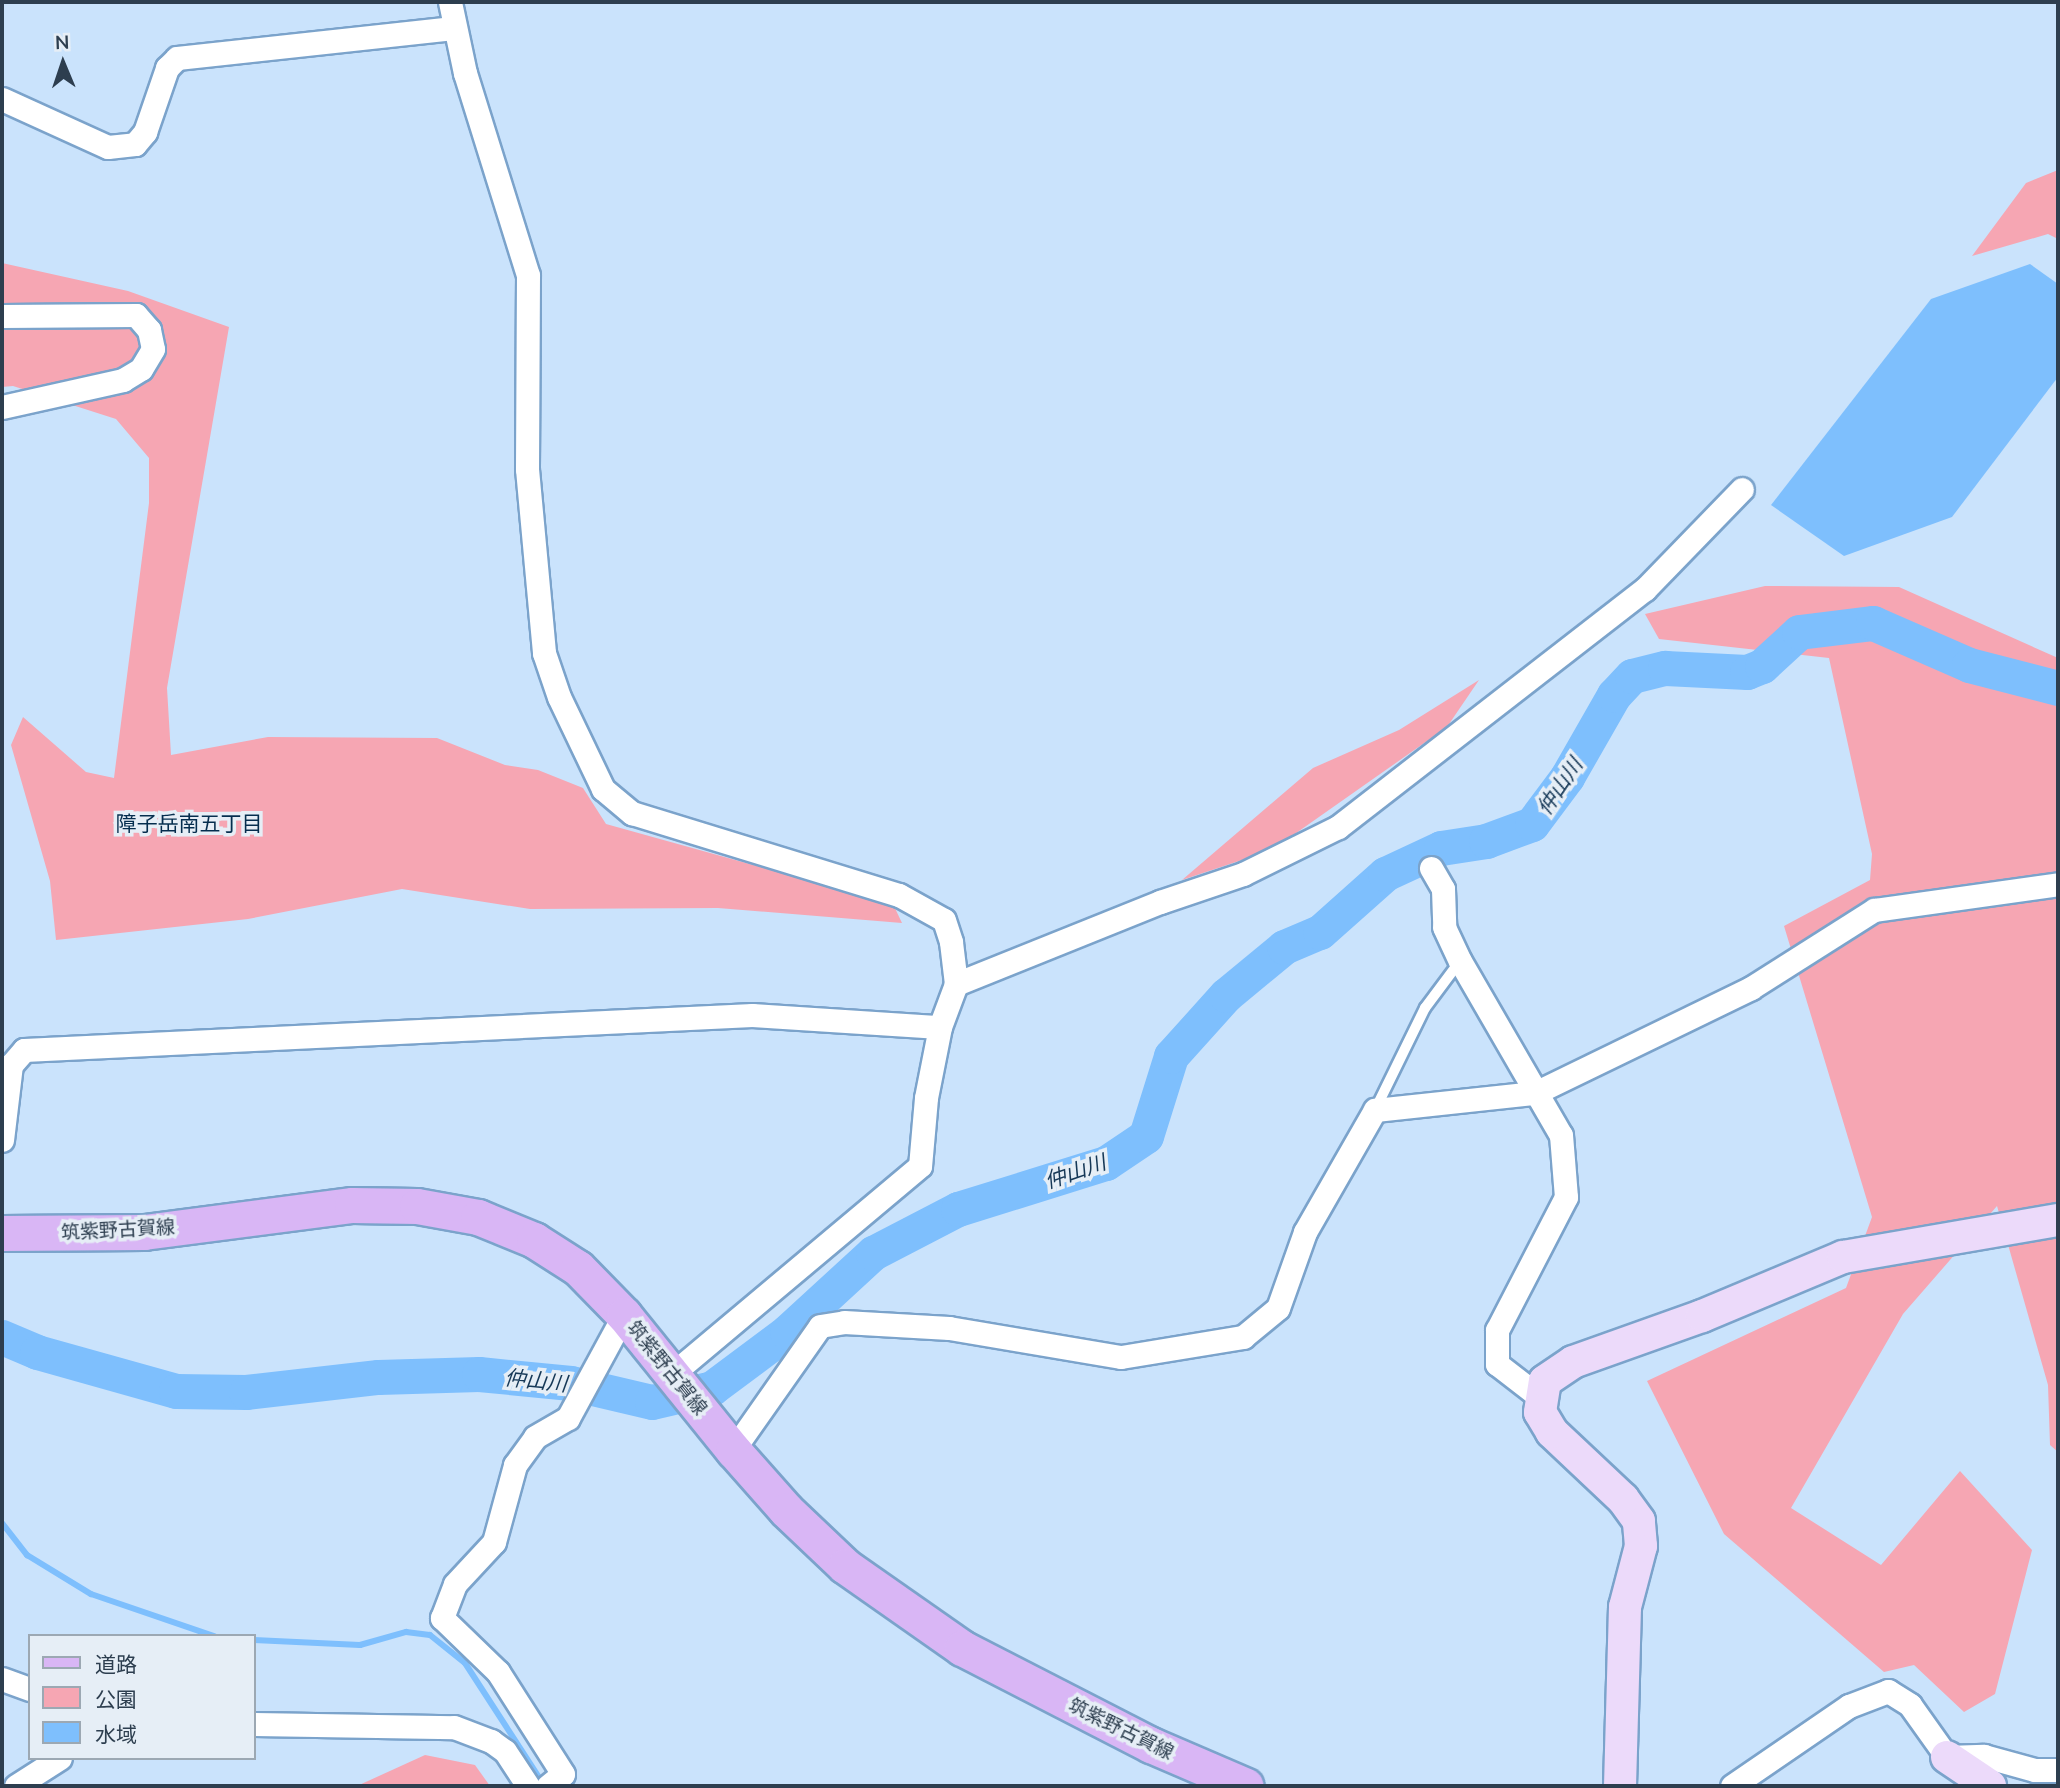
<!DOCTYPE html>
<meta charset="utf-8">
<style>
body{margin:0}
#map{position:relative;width:2060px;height:1788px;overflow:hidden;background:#cae3fc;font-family:Mulish,"Noto Sans JP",sans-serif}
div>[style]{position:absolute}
.green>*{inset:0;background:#f6a6b3}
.water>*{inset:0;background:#7ebffd}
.stream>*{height:6px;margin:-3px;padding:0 3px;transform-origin:3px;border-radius:3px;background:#7ebffd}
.river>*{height:35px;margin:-17.5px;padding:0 17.5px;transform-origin:17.5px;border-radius:17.5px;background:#7ebffd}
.roads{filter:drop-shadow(2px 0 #7ba3cb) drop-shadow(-2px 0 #7ba3cb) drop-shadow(0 2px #7ba3cb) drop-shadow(0 -2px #7ba3cb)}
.lane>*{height:10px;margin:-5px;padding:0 5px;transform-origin:5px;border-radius:5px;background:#fff}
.street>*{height:23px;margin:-11.5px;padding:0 11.5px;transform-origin:11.5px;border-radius:11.5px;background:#fff}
.secondary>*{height:32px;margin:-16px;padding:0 16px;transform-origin:16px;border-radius:16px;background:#ecdafa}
.primary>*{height:35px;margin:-17.5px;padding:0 17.5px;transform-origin:17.5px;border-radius:17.5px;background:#d9b6f5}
span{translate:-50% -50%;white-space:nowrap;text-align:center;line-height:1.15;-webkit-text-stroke:7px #e6eef6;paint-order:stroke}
.street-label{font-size:19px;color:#2d3e4f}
.water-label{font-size:21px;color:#163857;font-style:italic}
.neighbourhood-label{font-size:21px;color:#052d4e}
.frame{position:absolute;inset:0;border:4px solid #2d3e4f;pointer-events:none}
.legend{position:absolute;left:28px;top:1634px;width:228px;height:126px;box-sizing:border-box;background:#e6eef6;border:2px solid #9ca8b3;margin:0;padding:9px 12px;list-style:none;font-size:21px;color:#2d3e4f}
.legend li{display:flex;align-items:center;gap:14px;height:35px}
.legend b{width:35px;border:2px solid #9ca8b3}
.north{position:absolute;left:28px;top:28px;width:70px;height:70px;-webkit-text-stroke:5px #e6eef6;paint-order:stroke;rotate:358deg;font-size:19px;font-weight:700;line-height:28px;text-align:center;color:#2d3e4f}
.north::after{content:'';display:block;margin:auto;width:24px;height:32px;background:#2d3e4f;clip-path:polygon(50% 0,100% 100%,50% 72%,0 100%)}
</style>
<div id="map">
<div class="green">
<i style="clip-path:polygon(2058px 170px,2058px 239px,2048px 234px,1972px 256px,2026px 183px)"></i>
<i style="clip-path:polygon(2px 263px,128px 291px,229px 327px,167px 688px,171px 755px,268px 737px,437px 738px,505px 765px,538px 770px,583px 788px,606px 824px,893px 904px,902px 923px,718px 908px,530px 909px,402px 889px,248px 919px,56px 940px,50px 881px,11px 745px,23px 717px,86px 772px,114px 778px,149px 503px,149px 458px,116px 419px,13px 386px,2px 387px)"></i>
<i style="clip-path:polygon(1765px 586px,1899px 587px,2058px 658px,2058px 1452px,2050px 1445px,2048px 1385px,1997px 1206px,1903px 1314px,1791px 1508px,1881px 1565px,1960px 1471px,2032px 1550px,1995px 1694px,1964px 1712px,1914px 1665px,1884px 1672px,1724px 1534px,1647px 1381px,1846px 1288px,1872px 1217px,1784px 926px,1870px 880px,1872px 854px,1829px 658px,1659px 639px,1645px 614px)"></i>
<i style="clip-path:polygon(1479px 680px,1447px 727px,1272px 850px,1182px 880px,1313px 768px,1399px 730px)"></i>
<i style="clip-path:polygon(425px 1755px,475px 1765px,490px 1786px,357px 1786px)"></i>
</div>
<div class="water">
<i style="clip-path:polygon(2030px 264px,2058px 284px,2058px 377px,1952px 517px,1844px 556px,1771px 505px,1931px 299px)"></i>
</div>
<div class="stream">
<i style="left:2px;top:1523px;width:41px;rotate:52deg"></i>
<i style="left:27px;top:1555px;width:75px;rotate:31.4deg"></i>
<i style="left:91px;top:1594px;width:130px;rotate:18.9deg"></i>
<i style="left:254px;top:1640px;width:106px;rotate:2.7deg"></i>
<i style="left:360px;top:1645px;width:48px;rotate:-15.8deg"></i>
<i style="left:406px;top:1632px;width:24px;rotate:7deg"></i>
<i style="left:430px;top:1635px;width:45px;rotate:38.7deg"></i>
<i style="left:465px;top:1663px;width:145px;rotate:57.1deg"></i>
</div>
<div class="river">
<i style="left:2px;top:1337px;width:38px;rotate:23deg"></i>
<i style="left:37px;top:1352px;width:144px;rotate:15.7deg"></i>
<i style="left:176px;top:1391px;width:70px;rotate:0.8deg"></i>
<i style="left:246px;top:1392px;width:133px;rotate:-6.5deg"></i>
<i style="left:378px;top:1377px;width:101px;rotate:-1.7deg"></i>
<i style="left:479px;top:1374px;width:92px;rotate:5.6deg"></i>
<i style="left:571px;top:1383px;width:83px;rotate:13.2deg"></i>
<i style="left:652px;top:1402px;width:62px;rotate:-13.1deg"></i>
<i style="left:712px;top:1388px;width:94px;rotate:-36.7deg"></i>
<i style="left:787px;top:1332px;width:117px;rotate:-42.6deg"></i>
<i style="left:873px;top:1253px;width:96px;rotate:-27.4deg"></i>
<i style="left:958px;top:1209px;width:155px;rotate:-17.3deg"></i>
<i style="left:1106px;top:1163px;width:48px;rotate:-34deg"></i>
<i style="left:1146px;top:1136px;width:84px;rotate:-72.6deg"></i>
<i style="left:1171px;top:1056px;width:82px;rotate:-48deg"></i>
<i style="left:1226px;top:995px;width:75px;rotate:-39.6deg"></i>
<i style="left:1284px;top:947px;width:39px;rotate:-23deg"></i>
<i style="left:1320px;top:932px;width:87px;rotate:-41.7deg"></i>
<i style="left:1385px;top:874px;width:62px;rotate:-24.9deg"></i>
<i style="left:1441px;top:848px;width:46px;rotate:-8.8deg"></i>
<i style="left:1486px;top:841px;width:49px;rotate:-20.3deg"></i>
<i style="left:1532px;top:824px;width:59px;rotate:-53.3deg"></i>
<i style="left:1567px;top:777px;width:95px;rotate:-60.2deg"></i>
<i style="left:1614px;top:695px;width:26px;rotate:-47deg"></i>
<i style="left:1632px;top:676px;width:34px;rotate:-14deg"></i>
<i style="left:1665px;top:668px;width:82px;rotate:2.8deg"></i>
<i style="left:1747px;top:672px;width:16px;rotate:-22deg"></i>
<i style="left:1762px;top:666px;width:50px;rotate:-42.6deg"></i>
<i style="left:1799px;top:632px;width:75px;rotate:-6.9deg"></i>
<i style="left:1873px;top:623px;width:105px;rotate:23.6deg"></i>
<i style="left:1969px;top:665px;width:92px;rotate:14.5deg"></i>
</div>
<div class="roads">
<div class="lane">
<i style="left:1375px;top:1110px;width:114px;rotate:-63.9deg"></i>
<i style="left:1425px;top:1008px;width:59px;rotate:-53.3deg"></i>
</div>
<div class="street">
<i style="left:450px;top:2px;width:73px;rotate:78.1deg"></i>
<i style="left:465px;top:73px;width:212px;rotate:72.7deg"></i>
<i style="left:528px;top:275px;width:194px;rotate:90.3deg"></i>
<i style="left:527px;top:469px;width:185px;rotate:84.7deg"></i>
<i style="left:544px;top:653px;width:46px;rotate:71.2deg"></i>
<i style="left:559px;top:697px;width:102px;rotate:64.4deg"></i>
<i style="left:603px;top:789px;width:38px;rotate:40deg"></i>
<i style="left:632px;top:813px;width:279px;rotate:17.1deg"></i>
<i style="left:899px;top:895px;width:51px;rotate:29.1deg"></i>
<i style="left:944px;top:920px;width:23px;rotate:72deg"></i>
<i style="left:951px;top:942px;width:42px;rotate:83.2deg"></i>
<i style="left:956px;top:984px;width:46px;rotate:110.4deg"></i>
<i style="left:940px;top:1027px;width:72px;rotate:101.2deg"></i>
<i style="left:926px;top:1098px;width:68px;rotate:95deg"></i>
<i style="left:920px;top:1166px;width:324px;rotate:140deg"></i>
<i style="left:2px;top:99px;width:116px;rotate:24.4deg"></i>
<i style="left:108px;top:147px;width:27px;rotate:-6deg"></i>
<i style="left:135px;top:144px;width:16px;rotate:-50deg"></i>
<i style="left:145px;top:132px;width:68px;rotate:-71deg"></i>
<i style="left:167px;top:68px;width:14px;rotate:-45deg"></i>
<i style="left:177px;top:58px;width:278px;rotate:-6.2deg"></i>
<i style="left:2px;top:316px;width:134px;rotate:-0.4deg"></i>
<i style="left:136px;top:315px;width:20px;rotate:49deg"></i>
<i style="left:149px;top:330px;width:19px;rotate:78deg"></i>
<i style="left:153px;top:349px;width:23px;rotate:121deg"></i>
<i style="left:141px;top:369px;width:21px;rotate:149deg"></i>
<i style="left:123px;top:380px;width:124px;rotate:167.4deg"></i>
<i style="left:1431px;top:868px;width:24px;rotate:60deg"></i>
<i style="left:1443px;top:889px;width:38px;rotate:88deg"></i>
<i style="left:1444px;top:927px;width:38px;rotate:65deg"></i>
<i style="left:1460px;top:961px;width:201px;rotate:59.9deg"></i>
<i style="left:1561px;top:1135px;width:62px;rotate:85.4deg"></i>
<i style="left:1566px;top:1197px;width:150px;rotate:117.4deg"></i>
<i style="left:1497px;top:1330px;width:34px;rotate:90deg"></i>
<i style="left:1497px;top:1364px;width:56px;rotate:37.7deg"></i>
<i style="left:956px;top:984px;width:220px;rotate:-21.9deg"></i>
<i style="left:1160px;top:902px;width:88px;rotate:-18.6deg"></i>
<i style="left:1243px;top:874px;width:106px;rotate:-26.3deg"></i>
<i style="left:1338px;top:827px;width:388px;rotate:-37.8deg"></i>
<i style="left:1645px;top:589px;width:139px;rotate:-45.9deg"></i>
<i style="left:2px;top:1140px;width:76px;rotate:-83.2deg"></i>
<i style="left:11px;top:1065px;width:20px;rotate:-49deg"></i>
<i style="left:24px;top:1050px;width:729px;rotate:-2.75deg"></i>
<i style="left:752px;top:1015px;width:188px;rotate:3.7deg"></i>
<i style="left:733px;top:1450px;width:151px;rotate:-54.9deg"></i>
<i style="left:820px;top:1326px;width:24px;rotate:-9deg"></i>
<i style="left:844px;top:1322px;width:105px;rotate:3.3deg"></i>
<i style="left:949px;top:1328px;width:174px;rotate:9.6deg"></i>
<i style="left:1121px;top:1357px;width:124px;rotate:-9.3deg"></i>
<i style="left:1243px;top:1337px;width:45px;rotate:-39.6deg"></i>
<i style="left:1278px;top:1308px;width:81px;rotate:-70.4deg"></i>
<i style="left:1305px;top:1232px;width:141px;rotate:-60.2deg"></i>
<i style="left:1375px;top:1110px;width:161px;rotate:-6.1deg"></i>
<i style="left:1535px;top:1093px;width:240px;rotate:-25.9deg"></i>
<i style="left:1751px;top:988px;width:146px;rotate:-32.4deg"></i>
<i style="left:1874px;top:910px;width:186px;rotate:-8deg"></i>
<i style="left:2px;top:1679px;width:30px;rotate:20deg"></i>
<i style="left:254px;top:1724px;width:200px;rotate:0.9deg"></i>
<i style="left:454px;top:1727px;width:40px;rotate:21deg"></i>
<i style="left:491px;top:1741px;width:17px;rotate:36deg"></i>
<i style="left:505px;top:1751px;width:42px;rotate:56.7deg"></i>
<i style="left:16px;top:1786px;width:52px;rotate:-32.5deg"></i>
<i style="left:548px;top:1786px;width:19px;rotate:-39deg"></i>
<i style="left:563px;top:1774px;width:121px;rotate:-122.5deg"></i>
<i style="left:498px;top:1672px;width:78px;rotate:-136deg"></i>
<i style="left:442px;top:1618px;width:36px;rotate:-69deg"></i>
<i style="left:455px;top:1584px;width:57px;rotate:-47.1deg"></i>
<i style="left:494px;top:1542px;width:80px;rotate:-74.7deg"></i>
<i style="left:515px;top:1465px;width:34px;rotate:-54deg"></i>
<i style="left:535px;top:1437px;width:38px;rotate:-30deg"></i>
<i style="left:568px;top:1418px;width:117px;rotate:-61.5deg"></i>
<i style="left:1732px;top:1786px;width:142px;rotate:-34.4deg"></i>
<i style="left:1849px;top:1706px;width:42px;rotate:-21deg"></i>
<i style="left:1888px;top:1691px;width:26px;rotate:32deg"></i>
<i style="left:1910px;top:1705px;width:64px;rotate:54.6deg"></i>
<i style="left:1947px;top:1757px;width:37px;rotate:-2deg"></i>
<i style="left:1984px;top:1756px;width:53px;rotate:15.4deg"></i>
<i style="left:2035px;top:1770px;width:23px"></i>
</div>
<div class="secondary">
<i style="left:1947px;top:1757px;width:52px;rotate:34deg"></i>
<i style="left:1620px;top:1786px;width:179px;rotate:-88.4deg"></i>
<i style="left:1625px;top:1607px;width:63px;rotate:-75.3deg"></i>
<i style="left:1641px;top:1546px;width:25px;rotate:-95deg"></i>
<i style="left:1639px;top:1521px;width:27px;rotate:-126deg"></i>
<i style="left:1623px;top:1499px;width:98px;rotate:-136.7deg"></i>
<i style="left:1552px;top:1432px;width:23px;rotate:-121deg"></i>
<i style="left:1540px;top:1412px;width:31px;rotate:-81deg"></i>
<i style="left:1545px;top:1381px;width:34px;rotate:-34deg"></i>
<i style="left:1573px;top:1362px;width:137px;rotate:-19.6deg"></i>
<i style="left:1702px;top:1316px;width:153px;rotate:-22.7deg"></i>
<i style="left:1843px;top:1257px;width:218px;rotate:-9.8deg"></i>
</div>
<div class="primary">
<i style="left:2px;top:1233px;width:142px;rotate:-0.4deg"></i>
<i style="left:144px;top:1232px;width:210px;rotate:-7.4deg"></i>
<i style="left:352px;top:1205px;width:65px;rotate:0.9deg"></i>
<i style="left:417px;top:1206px;width:62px;rotate:10.2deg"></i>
<i style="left:478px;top:1217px;width:61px;rotate:22.3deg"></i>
<i style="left:534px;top:1240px;width:52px;rotate:32.5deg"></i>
<i style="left:578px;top:1268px;width:66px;rotate:45.6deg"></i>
<i style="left:624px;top:1315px;width:174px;rotate:51.1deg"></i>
<i style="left:733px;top:1450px;width:80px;rotate:48.5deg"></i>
<i style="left:786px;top:1510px;width:81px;rotate:43.5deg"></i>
<i style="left:845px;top:1566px;width:143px;rotate:35deg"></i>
<i style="left:962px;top:1648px;width:212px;rotate:27.2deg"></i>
<i style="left:1151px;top:1745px;width:103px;rotate:23.3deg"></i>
</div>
</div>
<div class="street-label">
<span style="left:118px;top:1230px;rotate:-3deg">筑紫野古賀線</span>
<span style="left:667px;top:1368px;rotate:51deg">筑紫野古賀線</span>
<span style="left:1121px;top:1729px;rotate:26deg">筑紫野古賀線</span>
</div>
<div class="water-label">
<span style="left:1559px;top:786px;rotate:-56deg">仲山川</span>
<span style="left:1075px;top:1171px;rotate:-19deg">仲山川</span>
<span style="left:536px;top:1380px;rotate:6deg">仲山川</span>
</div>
<div class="neighbourhood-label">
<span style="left:189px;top:823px">障子岳南五丁目</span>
</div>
<div class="frame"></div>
<ul class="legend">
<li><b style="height:9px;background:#d9b6f5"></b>道路</li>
<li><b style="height:19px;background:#f6a6b3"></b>公園</li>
<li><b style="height:19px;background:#7ebffd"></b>水域</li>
</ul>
<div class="north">N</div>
</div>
